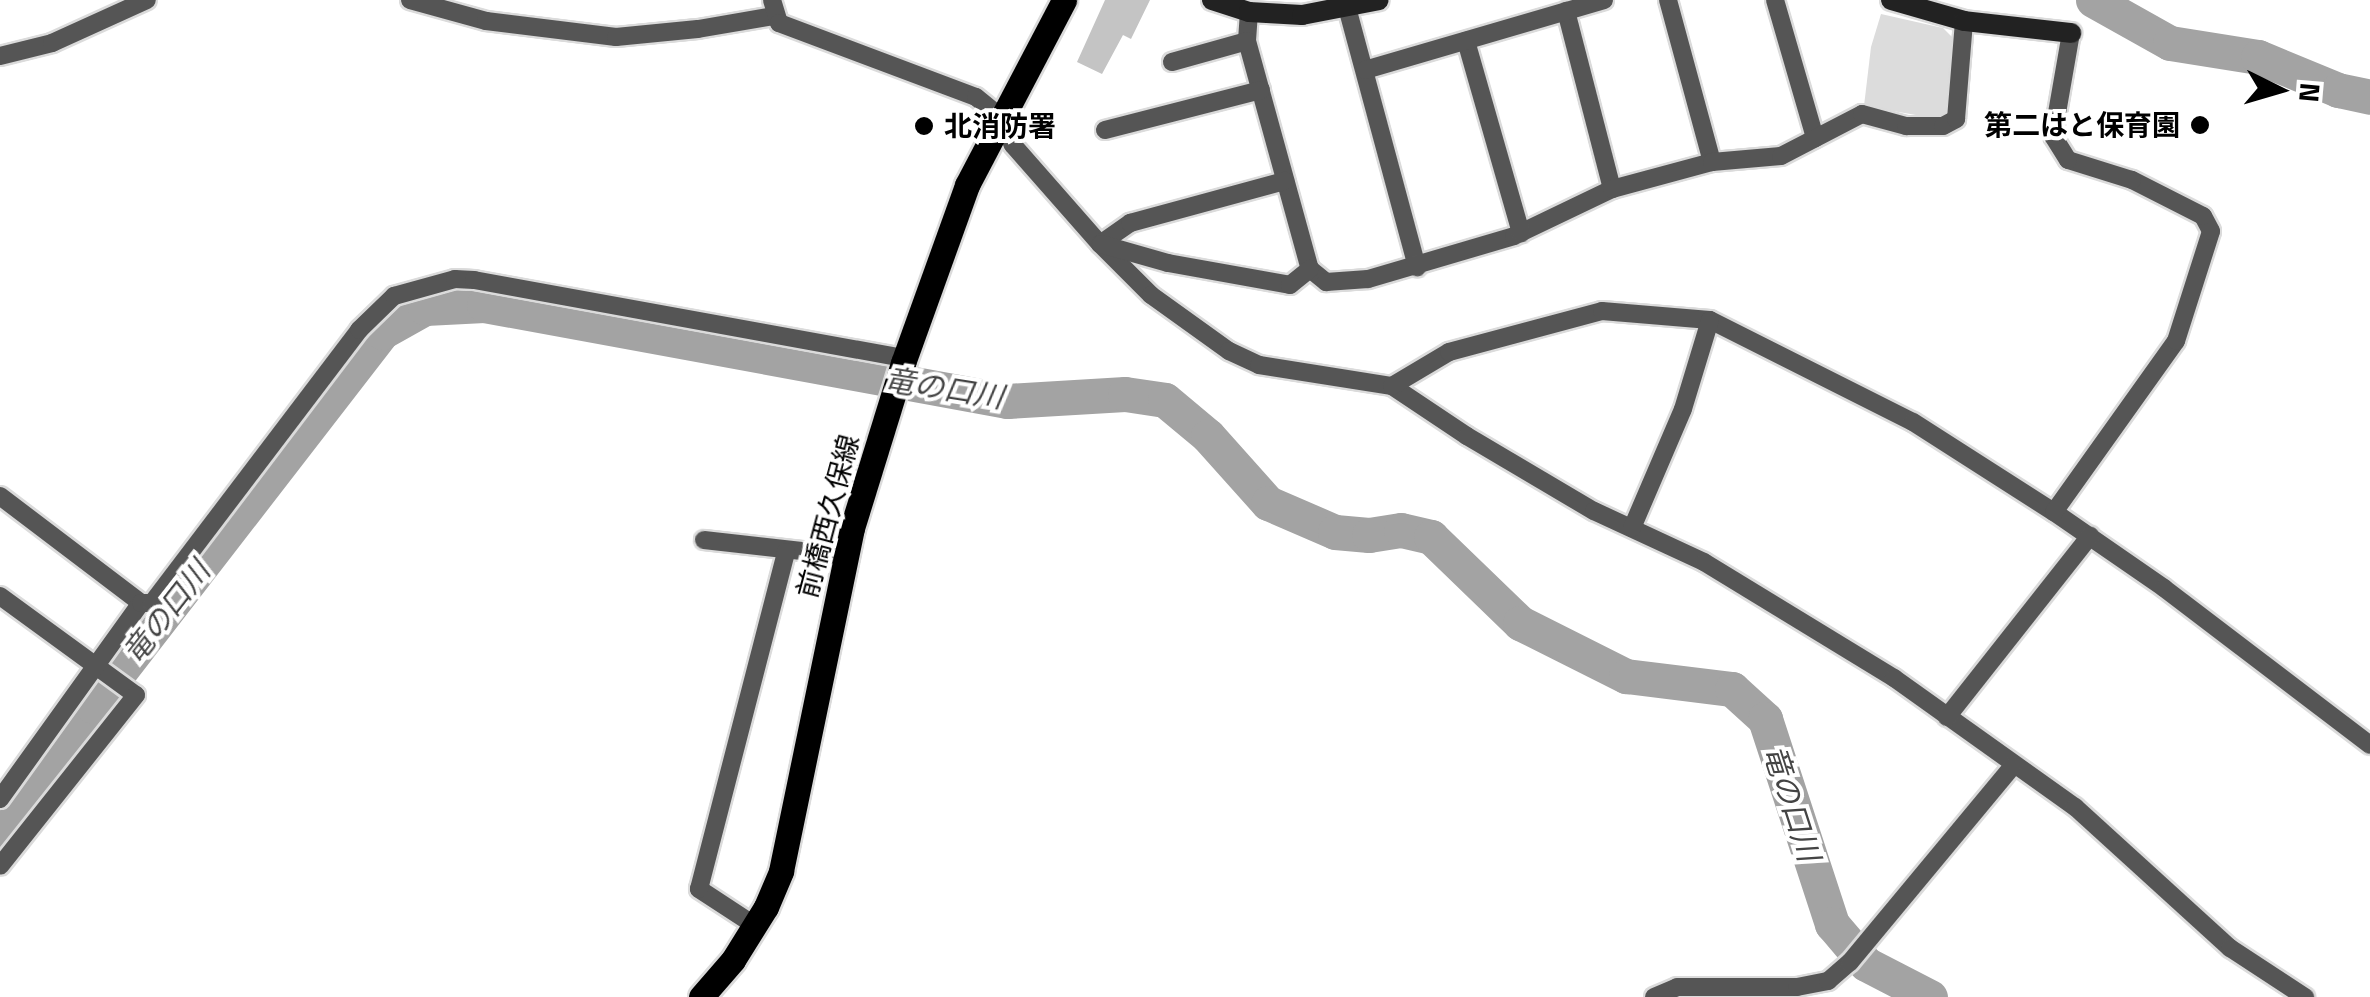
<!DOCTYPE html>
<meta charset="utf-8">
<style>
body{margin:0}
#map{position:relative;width:2370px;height:997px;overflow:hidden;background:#fff;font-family:"Titillium Web","Noto Sans JP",sans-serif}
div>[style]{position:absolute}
.green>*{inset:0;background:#dcdcdc}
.river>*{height:35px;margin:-17.5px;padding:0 17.5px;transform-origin:17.5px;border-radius:17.5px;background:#a3a3a3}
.building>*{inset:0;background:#c4c4c4}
.roads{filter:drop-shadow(2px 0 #dbdbdb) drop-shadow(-2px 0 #dbdbdb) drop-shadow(0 2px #dbdbdb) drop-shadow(0 -2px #dbdbdb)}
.street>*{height:18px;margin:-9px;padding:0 9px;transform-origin:9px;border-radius:9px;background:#555}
.secondary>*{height:20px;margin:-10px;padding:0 10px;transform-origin:10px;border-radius:10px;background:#222}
.primary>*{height:25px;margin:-12.5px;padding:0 12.5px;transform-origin:12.5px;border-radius:12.5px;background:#000}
.dots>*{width:28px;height:28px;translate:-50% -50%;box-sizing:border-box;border:5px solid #fff;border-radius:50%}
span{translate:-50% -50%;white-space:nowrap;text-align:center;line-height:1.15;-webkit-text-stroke:8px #fff;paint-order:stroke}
.poi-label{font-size:28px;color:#000;font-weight:700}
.right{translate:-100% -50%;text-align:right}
.left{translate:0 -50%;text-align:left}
.street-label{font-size:28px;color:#000}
.water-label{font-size:30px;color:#444;font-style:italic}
.north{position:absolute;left:2230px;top:40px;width:100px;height:100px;-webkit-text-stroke:8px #fff;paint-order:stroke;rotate:95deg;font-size:28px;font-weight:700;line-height:40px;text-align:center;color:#000}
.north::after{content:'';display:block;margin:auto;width:35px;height:45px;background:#000;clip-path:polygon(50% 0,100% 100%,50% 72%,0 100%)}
</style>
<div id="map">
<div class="green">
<i style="clip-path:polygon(1881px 14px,1943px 28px,1953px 38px,1949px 110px,1939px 119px,1864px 106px,1871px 47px)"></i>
</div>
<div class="river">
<i style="left:2093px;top:0;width:88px;rotate:29.2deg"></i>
<i style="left:2170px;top:43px;width:89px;rotate:9deg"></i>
<i style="left:2258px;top:57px;width:87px;rotate:22.4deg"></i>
<i style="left:2338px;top:90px;width:33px;rotate:12deg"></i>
<i style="left:0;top:840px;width:163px;rotate:-55.2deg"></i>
<i style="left:93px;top:706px;width:473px;rotate:-52.3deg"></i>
<i style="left:382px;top:332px;width:49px;rotate:-29.2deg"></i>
<i style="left:425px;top:308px;width:59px;rotate:-2.9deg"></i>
<i style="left:484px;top:305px;width:532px;rotate:10.4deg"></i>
<i style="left:1007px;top:401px;width:118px;rotate:-3.4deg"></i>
<i style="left:1125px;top:394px;width:40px;rotate:8.5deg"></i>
<i style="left:1165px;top:400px;width:56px;rotate:39.9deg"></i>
<i style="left:1208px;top:436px;width:90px;rotate:48.2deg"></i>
<i style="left:1268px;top:503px;width:73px;rotate:23.4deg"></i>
<i style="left:1335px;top:532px;width:34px;rotate:5deg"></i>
<i style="left:1369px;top:535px;width:32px;rotate:-9deg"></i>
<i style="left:1401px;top:530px;width:31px;rotate:13deg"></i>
<i style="left:1431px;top:537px;width:124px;rotate:44deg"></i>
<i style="left:1520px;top:623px;width:119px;rotate:26.6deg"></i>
<i style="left:1626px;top:676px;width:107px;rotate:7deg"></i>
<i style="left:1732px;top:689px;width:45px;rotate:42.3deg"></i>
<i style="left:1765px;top:719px;width:216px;rotate:71.9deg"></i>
<i style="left:1832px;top:924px;width:52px;rotate:49.6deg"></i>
<i style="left:1866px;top:964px;width:72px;rotate:27.3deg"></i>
</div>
<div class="building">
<i style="clip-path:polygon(1105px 0,1150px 0,1131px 39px,1123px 35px,1102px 74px,1077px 62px)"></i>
</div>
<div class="roads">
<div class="street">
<i style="left:410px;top:0;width:79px;rotate:15.4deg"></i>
<i style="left:486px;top:21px;width:131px;rotate:7deg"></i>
<i style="left:616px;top:37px;width:82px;rotate:-5.6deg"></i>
<i style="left:698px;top:29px;width:76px;rotate:-9.8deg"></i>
<i style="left:772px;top:0;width:24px;rotate:73deg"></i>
<i style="left:779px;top:23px;width:210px;rotate:20.6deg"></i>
<i style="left:976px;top:97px;width:32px;rotate:39deg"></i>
<i style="left:1001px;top:117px;width:30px;rotate:67deg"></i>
<i style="left:1013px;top:145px;width:132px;rotate:48.7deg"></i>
<i style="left:1100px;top:244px;width:72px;rotate:45deg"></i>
<i style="left:1151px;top:295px;width:96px;rotate:35.7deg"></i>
<i style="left:1229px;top:351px;width:33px;rotate:25deg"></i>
<i style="left:1259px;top:365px;width:135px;rotate:9deg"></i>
<i style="left:1392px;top:386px;width:90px;rotate:33.7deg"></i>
<i style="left:1467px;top:436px;width:147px;rotate:30.6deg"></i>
<i style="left:1594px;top:511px;width:121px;rotate:24.9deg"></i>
<i style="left:1704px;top:562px;width:223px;rotate:31.4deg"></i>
<i style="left:1894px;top:678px;width:222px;rotate:35.5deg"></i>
<i style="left:2075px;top:807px;width:210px;rotate:42.3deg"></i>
<i style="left:2230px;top:948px;width:90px;rotate:33.2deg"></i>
<i style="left:1345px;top:0;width:277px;rotate:74.9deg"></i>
<i style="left:1668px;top:0;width:168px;rotate:74.8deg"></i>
<i style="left:1775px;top:0;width:144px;rotate:73.8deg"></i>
<i style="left:1566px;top:11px;width:184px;rotate:75.5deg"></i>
<i style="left:1249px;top:12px;width:29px;rotate:94deg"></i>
<i style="left:1247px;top:41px;width:237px;rotate:74.6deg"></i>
<i style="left:1310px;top:269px;width:21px;rotate:39deg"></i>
<i style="left:1326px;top:282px;width:42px;rotate:-4.1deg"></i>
<i style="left:1368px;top:279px;width:152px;rotate:-16.4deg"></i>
<i style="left:1514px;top:236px;width:109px;rotate:-25.6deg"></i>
<i style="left:1612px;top:189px;width:104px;rotate:-15.1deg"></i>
<i style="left:1712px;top:162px;width:69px;rotate:-5deg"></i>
<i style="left:1781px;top:156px;width:91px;rotate:-27.4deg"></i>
<i style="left:1862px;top:114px;width:46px;rotate:15.3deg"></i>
<i style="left:1906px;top:126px;width:37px"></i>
<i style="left:1943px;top:126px;width:15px;rotate:-28deg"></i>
<i style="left:1956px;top:119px;width:98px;rotate:-85.3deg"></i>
<i style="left:1466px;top:41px;width:200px;rotate:74deg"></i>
<i style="left:0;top:56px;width:54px;rotate:-14deg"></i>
<i style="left:52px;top:43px;width:104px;rotate:-24.4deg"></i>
<i style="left:1172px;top:62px;width:78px;rotate:-15.6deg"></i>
<i style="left:1365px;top:70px;width:249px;rotate:-16.3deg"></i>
<i style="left:1105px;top:130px;width:161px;rotate:-14.4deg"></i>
<i style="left:1100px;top:244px;width:37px;rotate:-35deg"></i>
<i style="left:1130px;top:223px;width:161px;rotate:-15.2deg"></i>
<i style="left:1101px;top:244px;width:70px;rotate:15.8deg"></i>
<i style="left:1168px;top:263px;width:124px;rotate:10.2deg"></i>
<i style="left:1290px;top:285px;width:26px;rotate:-39deg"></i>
<i style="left:1392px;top:386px;width:66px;rotate:-30.8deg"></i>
<i style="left:1449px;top:352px;width:158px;rotate:-15deg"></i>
<i style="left:1602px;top:311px;width:108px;rotate:4.8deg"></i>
<i style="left:1710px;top:320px;width:227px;rotate:26.7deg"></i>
<i style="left:1913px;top:422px;width:167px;rotate:32.6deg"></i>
<i style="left:2054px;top:512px;width:134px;rotate:34.6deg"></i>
<i style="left:2164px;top:588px;width:259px;rotate:37.3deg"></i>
<i style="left:0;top:496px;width:177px;rotate:37.2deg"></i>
<i style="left:2054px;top:512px;width:210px;rotate:-54.5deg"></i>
<i style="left:2176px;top:341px;width:115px;rotate:-72.3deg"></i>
<i style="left:2211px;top:231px;width:17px;rotate:-118deg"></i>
<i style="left:2203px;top:216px;width:80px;rotate:-153.1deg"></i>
<i style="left:2132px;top:180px;width:67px;rotate:-162.6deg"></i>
<i style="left:2068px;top:160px;width:28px;rotate:-122deg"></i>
<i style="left:2053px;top:136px;width:105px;rotate:-80.1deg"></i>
<i style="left:1632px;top:528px;width:129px;rotate:-66.8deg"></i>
<i style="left:1683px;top:409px;width:93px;rotate:-73.1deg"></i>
<i style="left:704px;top:540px;width:143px;rotate:6.4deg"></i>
<i style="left:0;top:596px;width:168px;rotate:36.1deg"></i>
<i style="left:136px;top:695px;width:218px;rotate:128.5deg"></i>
<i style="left:1947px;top:717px;width:231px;rotate:-51.7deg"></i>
<i style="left:0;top:799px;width:241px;rotate:-54.3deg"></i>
<i style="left:141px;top:603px;width:11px"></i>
<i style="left:152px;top:603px;width:343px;rotate:-52.8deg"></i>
<i style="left:359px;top:330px;width:49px;rotate:-44.2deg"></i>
<i style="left:394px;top:296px;width:63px;rotate:-15.6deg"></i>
<i style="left:455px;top:279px;width:19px;rotate:3deg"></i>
<i style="left:474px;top:280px;width:437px;rotate:10.3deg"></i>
<i style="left:754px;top:925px;width:66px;rotate:-146.8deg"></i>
<i style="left:699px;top:889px;width:348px;rotate:-75.5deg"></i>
<i style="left:1654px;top:997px;width:25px;rotate:-23deg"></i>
<i style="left:1677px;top:987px;width:120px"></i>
<i style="left:1797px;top:987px;width:32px;rotate:-11deg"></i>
<i style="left:1828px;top:981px;width:29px;rotate:-41deg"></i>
<i style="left:1850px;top:962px;width:254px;rotate:-50.3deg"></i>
</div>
<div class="secondary">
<i style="left:1212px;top:0;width:39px;rotate:18deg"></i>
<i style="left:1249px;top:12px;width:53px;rotate:3.2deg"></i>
<i style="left:1302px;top:15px;width:78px;rotate:-11deg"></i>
<i style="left:1891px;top:0;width:76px;rotate:16deg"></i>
<i style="left:1964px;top:21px;width:108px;rotate:6.4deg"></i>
</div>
<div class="primary">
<i style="left:701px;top:997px;width:49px;rotate:-49.1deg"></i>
<i style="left:733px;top:960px;width:62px;rotate:-58.1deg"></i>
<i style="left:766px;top:907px;width:39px;rotate:-67deg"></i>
<i style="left:781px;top:871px;width:350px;rotate:-78.3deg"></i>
<i style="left:852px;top:528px;width:173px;rotate:-72.8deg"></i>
<i style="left:903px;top:363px;width:189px;rotate:-70.2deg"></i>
<i style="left:967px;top:185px;width:209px;rotate:-62.3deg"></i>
</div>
</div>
<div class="dots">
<i style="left:2200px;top:125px;background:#000"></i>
<i style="left:924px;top:126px;background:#000"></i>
</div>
<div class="poi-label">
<span class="right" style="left:2180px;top:125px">第二はと保育園</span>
<span class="left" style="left:944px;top:126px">北消防署</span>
</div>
<div class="street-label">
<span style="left:828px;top:516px;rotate:-75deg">前橋西久保線</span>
</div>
<div class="water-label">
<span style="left:944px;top:388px;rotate:9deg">竜の口川</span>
<span style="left:166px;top:612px;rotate:-52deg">竜の口川</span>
<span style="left:1792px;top:803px;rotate:72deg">竜の口川</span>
</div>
<div class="north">N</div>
</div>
